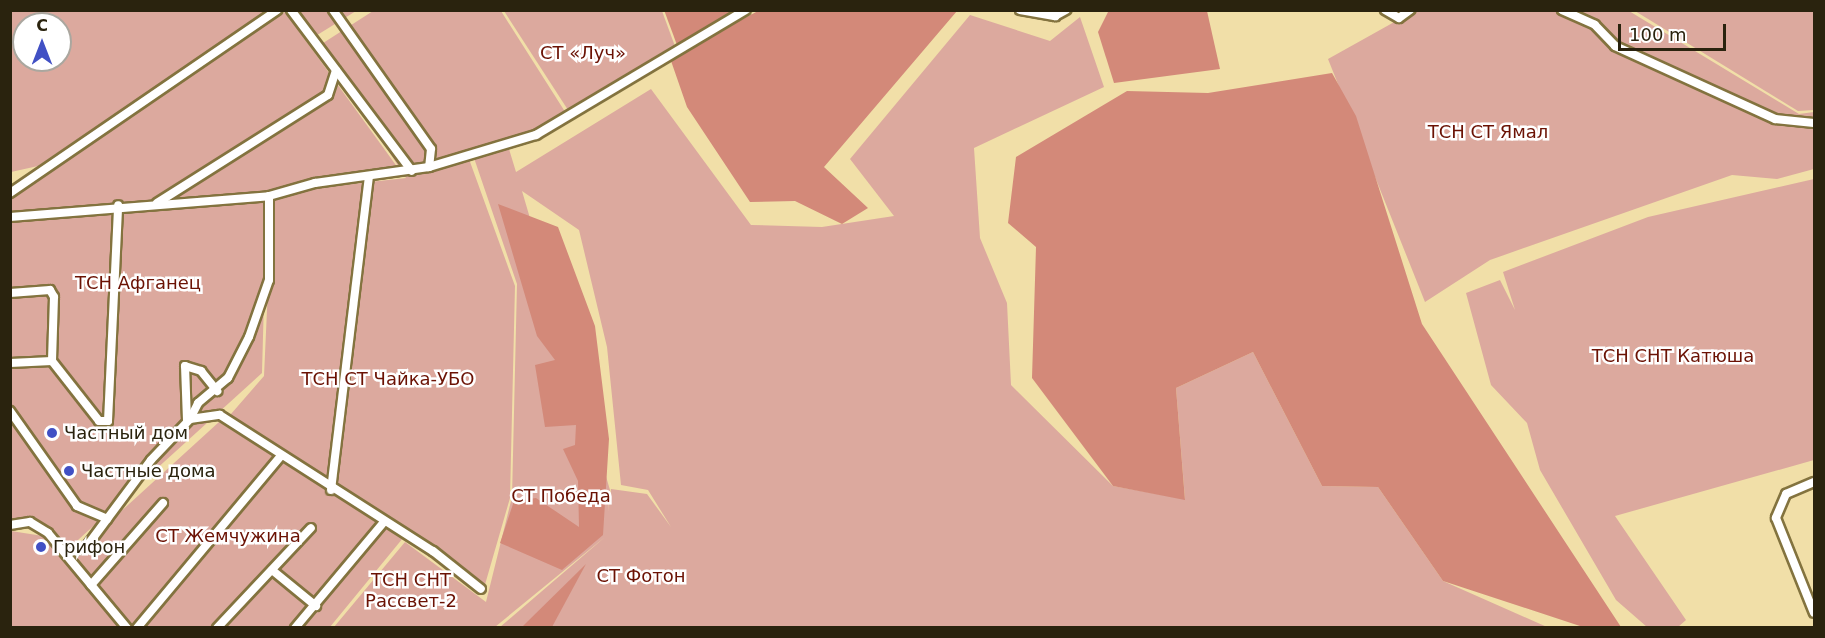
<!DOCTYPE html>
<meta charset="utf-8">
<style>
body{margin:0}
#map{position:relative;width:1825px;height:638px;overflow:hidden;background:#f1dfa8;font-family:"DejaVu Sans",sans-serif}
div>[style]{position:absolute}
.green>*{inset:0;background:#dca99e}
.forest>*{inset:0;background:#d38979}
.roads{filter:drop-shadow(2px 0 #83733f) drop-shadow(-2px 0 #83733f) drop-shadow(0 2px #83733f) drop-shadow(0 -2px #83733f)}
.minor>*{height:8px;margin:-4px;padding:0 4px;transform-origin:4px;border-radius:4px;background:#fff}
.dots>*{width:16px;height:16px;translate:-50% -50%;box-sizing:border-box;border:3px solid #fff;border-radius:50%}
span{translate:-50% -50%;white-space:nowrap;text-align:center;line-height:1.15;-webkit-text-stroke:5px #fff;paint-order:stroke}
.park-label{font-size:18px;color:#6b1204}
.poi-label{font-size:18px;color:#2a230e}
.left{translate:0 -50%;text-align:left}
.frame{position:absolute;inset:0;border:12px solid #2a230e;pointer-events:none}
.north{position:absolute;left:12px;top:12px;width:60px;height:60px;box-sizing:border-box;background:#fff;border:2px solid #aaa79f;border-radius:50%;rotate:0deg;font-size:16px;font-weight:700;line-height:24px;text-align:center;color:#2a230e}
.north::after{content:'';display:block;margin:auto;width:21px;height:27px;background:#4150c4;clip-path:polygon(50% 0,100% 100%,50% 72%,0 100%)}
.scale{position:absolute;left:1618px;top:24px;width:108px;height:27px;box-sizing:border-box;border:3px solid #2a230e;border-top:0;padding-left:8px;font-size:18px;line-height:21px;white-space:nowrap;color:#2a230e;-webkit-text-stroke:4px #fff;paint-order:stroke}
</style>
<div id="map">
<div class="green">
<i style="clip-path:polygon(evenodd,11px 10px,267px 10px,267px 11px,38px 166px,11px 172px,11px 10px,24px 24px,60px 24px,60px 60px,24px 60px,24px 24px)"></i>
<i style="clip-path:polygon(296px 11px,356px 11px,314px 37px)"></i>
<i style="clip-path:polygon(evenodd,373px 11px,501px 11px,569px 118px,536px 140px,493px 152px,509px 149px,516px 172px,651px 89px,751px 225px,822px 227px,894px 216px,850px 159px,970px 15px,1050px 41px,1080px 17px,1104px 87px,974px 148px,980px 238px,1007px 303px,1011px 385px,1113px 486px,1185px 499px,1176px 388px,1253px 352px,1322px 486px,1378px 487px,1443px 581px,1547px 627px,500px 627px,605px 537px,495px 627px,334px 627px,405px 542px,486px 602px,512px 497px,517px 284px,474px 158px,469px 159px,515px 286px,510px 498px,482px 595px,403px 538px,330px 627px,131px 627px,72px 556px,219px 422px,368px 516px,224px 422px,264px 376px,272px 200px,316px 188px,406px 178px,320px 45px,373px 11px,522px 191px,579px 230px,607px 347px,621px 485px,648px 490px,671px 527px,647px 494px,611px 489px,608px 512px,610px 490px,522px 191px)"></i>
<i style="clip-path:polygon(504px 11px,662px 11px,676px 49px,568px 110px)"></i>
<i style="clip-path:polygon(1414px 11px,1629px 11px,1799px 114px,1814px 112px,1814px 169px,1777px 179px,1732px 175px,1490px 260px,1425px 302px,1328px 59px)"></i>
<i style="clip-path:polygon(1635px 11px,1814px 11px,1814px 110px,1798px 111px)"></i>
<i style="clip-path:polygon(285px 12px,398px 168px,267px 192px,262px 373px,67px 550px,46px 525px,29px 518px,11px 522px,11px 193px)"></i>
<i style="clip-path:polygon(1814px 179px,1814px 460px,1615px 516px,1686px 620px,1678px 627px,1647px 627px,1616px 600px,1540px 470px,1527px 423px,1491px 385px,1466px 293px,1500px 280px,1515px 310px,1503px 272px,1648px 217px)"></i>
<i style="clip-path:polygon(11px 531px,43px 536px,118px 627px,11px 627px)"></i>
</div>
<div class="forest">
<i style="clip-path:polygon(664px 10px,739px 11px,677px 45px)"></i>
<i style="clip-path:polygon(1109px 10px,1207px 11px,1220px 69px,1114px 83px,1098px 32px)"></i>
<i style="clip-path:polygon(758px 11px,957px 11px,824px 167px,868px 208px,842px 224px,795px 201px,750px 202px,687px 107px,670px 58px)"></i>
<i style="clip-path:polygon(1332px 73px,1356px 116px,1422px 324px,1621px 627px,1583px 627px,1443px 581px,1378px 487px,1322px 486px,1253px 352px,1176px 388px,1185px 500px,1113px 486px,1032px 378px,1036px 247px,1008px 223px,1016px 157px,1127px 91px,1208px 93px)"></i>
<i style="clip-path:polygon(498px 204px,558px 227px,595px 326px,609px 439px,603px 535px,562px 570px,500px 543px,514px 501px,536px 498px,579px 527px,578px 481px,563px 449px,575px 445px,576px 425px,545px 427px,535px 365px,555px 360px,537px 336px)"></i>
<i style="clip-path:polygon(586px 564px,552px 627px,522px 627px,526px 623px)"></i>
</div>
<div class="roads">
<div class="minor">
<i style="left:291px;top:10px;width:201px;rotate:53.1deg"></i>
<i style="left:333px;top:10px;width:170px;rotate:54.8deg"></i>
<i style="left:431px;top:149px;width:18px;rotate:96deg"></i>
<i style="left:1020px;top:10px;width:36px;rotate:10deg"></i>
<i style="left:1055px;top:16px;width:13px;rotate:-29deg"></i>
<i style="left:1385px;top:10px;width:16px;rotate:30deg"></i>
<i style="left:1399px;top:18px;width:14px;rotate:-36deg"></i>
<i style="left:1562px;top:10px;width:36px;rotate:24deg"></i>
<i style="left:1595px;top:25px;width:29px;rotate:46deg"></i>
<i style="left:1615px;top:46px;width:176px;rotate:24.5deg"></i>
<i style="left:1775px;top:119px;width:39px;rotate:6deg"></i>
<i style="left:10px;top:193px;width:324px;rotate:-34.4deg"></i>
<i style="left:157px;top:203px;width:202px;rotate:-32.3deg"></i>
<i style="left:328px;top:95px;width:26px;rotate:-72deg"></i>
<i style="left:10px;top:217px;width:260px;rotate:-4.6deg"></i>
<i style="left:269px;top:196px;width:48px;rotate:-15.8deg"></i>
<i style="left:315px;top:183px;width:115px;rotate:-8deg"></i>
<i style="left:429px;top:167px;width:112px;rotate:-16.7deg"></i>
<i style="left:536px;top:135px;width:244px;rotate:-30.8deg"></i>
<i style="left:10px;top:293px;width:40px;rotate:-4.3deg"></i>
<i style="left:50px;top:290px;width:8px;rotate:60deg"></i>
<i style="left:54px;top:297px;width:64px;rotate:91.8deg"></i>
<i style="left:10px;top:363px;width:42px;rotate:-2.7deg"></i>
<i style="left:52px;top:361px;width:76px;rotate:51.9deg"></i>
<i style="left:99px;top:421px;width:9px"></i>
<i style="left:108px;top:421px;width:216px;rotate:-87.3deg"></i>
<i style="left:10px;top:411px;width:116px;rotate:54.8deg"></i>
<i style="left:77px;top:506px;width:33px;rotate:23deg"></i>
<i style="left:190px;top:419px;width:18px;rotate:-63deg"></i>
<i style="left:198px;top:403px;width:39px;rotate:-40deg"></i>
<i style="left:228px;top:378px;width:46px;rotate:-62.9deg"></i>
<i style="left:249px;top:337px;width:60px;rotate:-70.7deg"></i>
<i style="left:269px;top:280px;width:84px;rotate:-90deg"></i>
<i style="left:187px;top:420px;width:54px;rotate:-92.1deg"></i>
<i style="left:185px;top:366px;width:17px;rotate:17deg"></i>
<i style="left:201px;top:371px;width:26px;rotate:51deg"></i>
<i style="left:1814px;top:482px;width:30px;rotate:157deg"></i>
<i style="left:1786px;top:494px;width:26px;rotate:113deg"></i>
<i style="left:1776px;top:518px;width:102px;rotate:68.2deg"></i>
<i style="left:331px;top:490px;width:315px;rotate:-83.1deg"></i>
<i style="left:10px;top:525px;width:20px;rotate:-9deg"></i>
<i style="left:30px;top:522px;width:21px;rotate:31deg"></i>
<i style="left:48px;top:533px;width:124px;rotate:50.3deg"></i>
<i style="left:66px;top:554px;width:22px;rotate:-21deg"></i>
<i style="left:87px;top:546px;width:107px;rotate:-53.3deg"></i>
<i style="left:151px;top:460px;width:57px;rotate:-46.4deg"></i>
<i style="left:190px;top:419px;width:30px;rotate:-8deg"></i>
<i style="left:220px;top:415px;width:253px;rotate:32.6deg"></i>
<i style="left:433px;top:551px;width:61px;rotate:38.4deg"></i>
<i style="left:272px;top:570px;width:57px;rotate:39.3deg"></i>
<i style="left:91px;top:585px;width:109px;rotate:-48.7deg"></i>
<i style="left:137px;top:628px;width:223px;rotate:-50.1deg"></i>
<i style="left:217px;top:628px;width:137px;rotate:-46.8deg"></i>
<i style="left:295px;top:628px;width:138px;rotate:-50deg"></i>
</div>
</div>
<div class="dots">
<i style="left:52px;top:433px;background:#4150c4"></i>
<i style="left:69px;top:471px;background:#4150c4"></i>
<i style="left:41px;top:547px;background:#4150c4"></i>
</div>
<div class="park-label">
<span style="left:583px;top:53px">СТ «Луч»</span>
<span style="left:1488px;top:132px">ТСН СТ Ямал</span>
<span style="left:138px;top:283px">ТСН Афганец</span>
<span style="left:1673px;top:356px">ТСН СНТ Катюша</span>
<span style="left:388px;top:379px">ТСН СТ Чайка-УБО</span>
<span style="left:561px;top:496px">СТ Победа</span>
<span style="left:228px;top:536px">СТ Жемчужина</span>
<span style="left:641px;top:576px">СТ Фотон</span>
<span style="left:411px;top:591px">ТСН СНТ<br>Рассвет-2</span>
</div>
<div class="poi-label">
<span class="left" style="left:64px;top:433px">Частный дом</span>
<span class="left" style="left:81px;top:471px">Частные дома</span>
<span class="left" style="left:53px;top:547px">Грифон</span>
</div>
<div class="frame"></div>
<div class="north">С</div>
<div class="scale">100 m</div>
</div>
